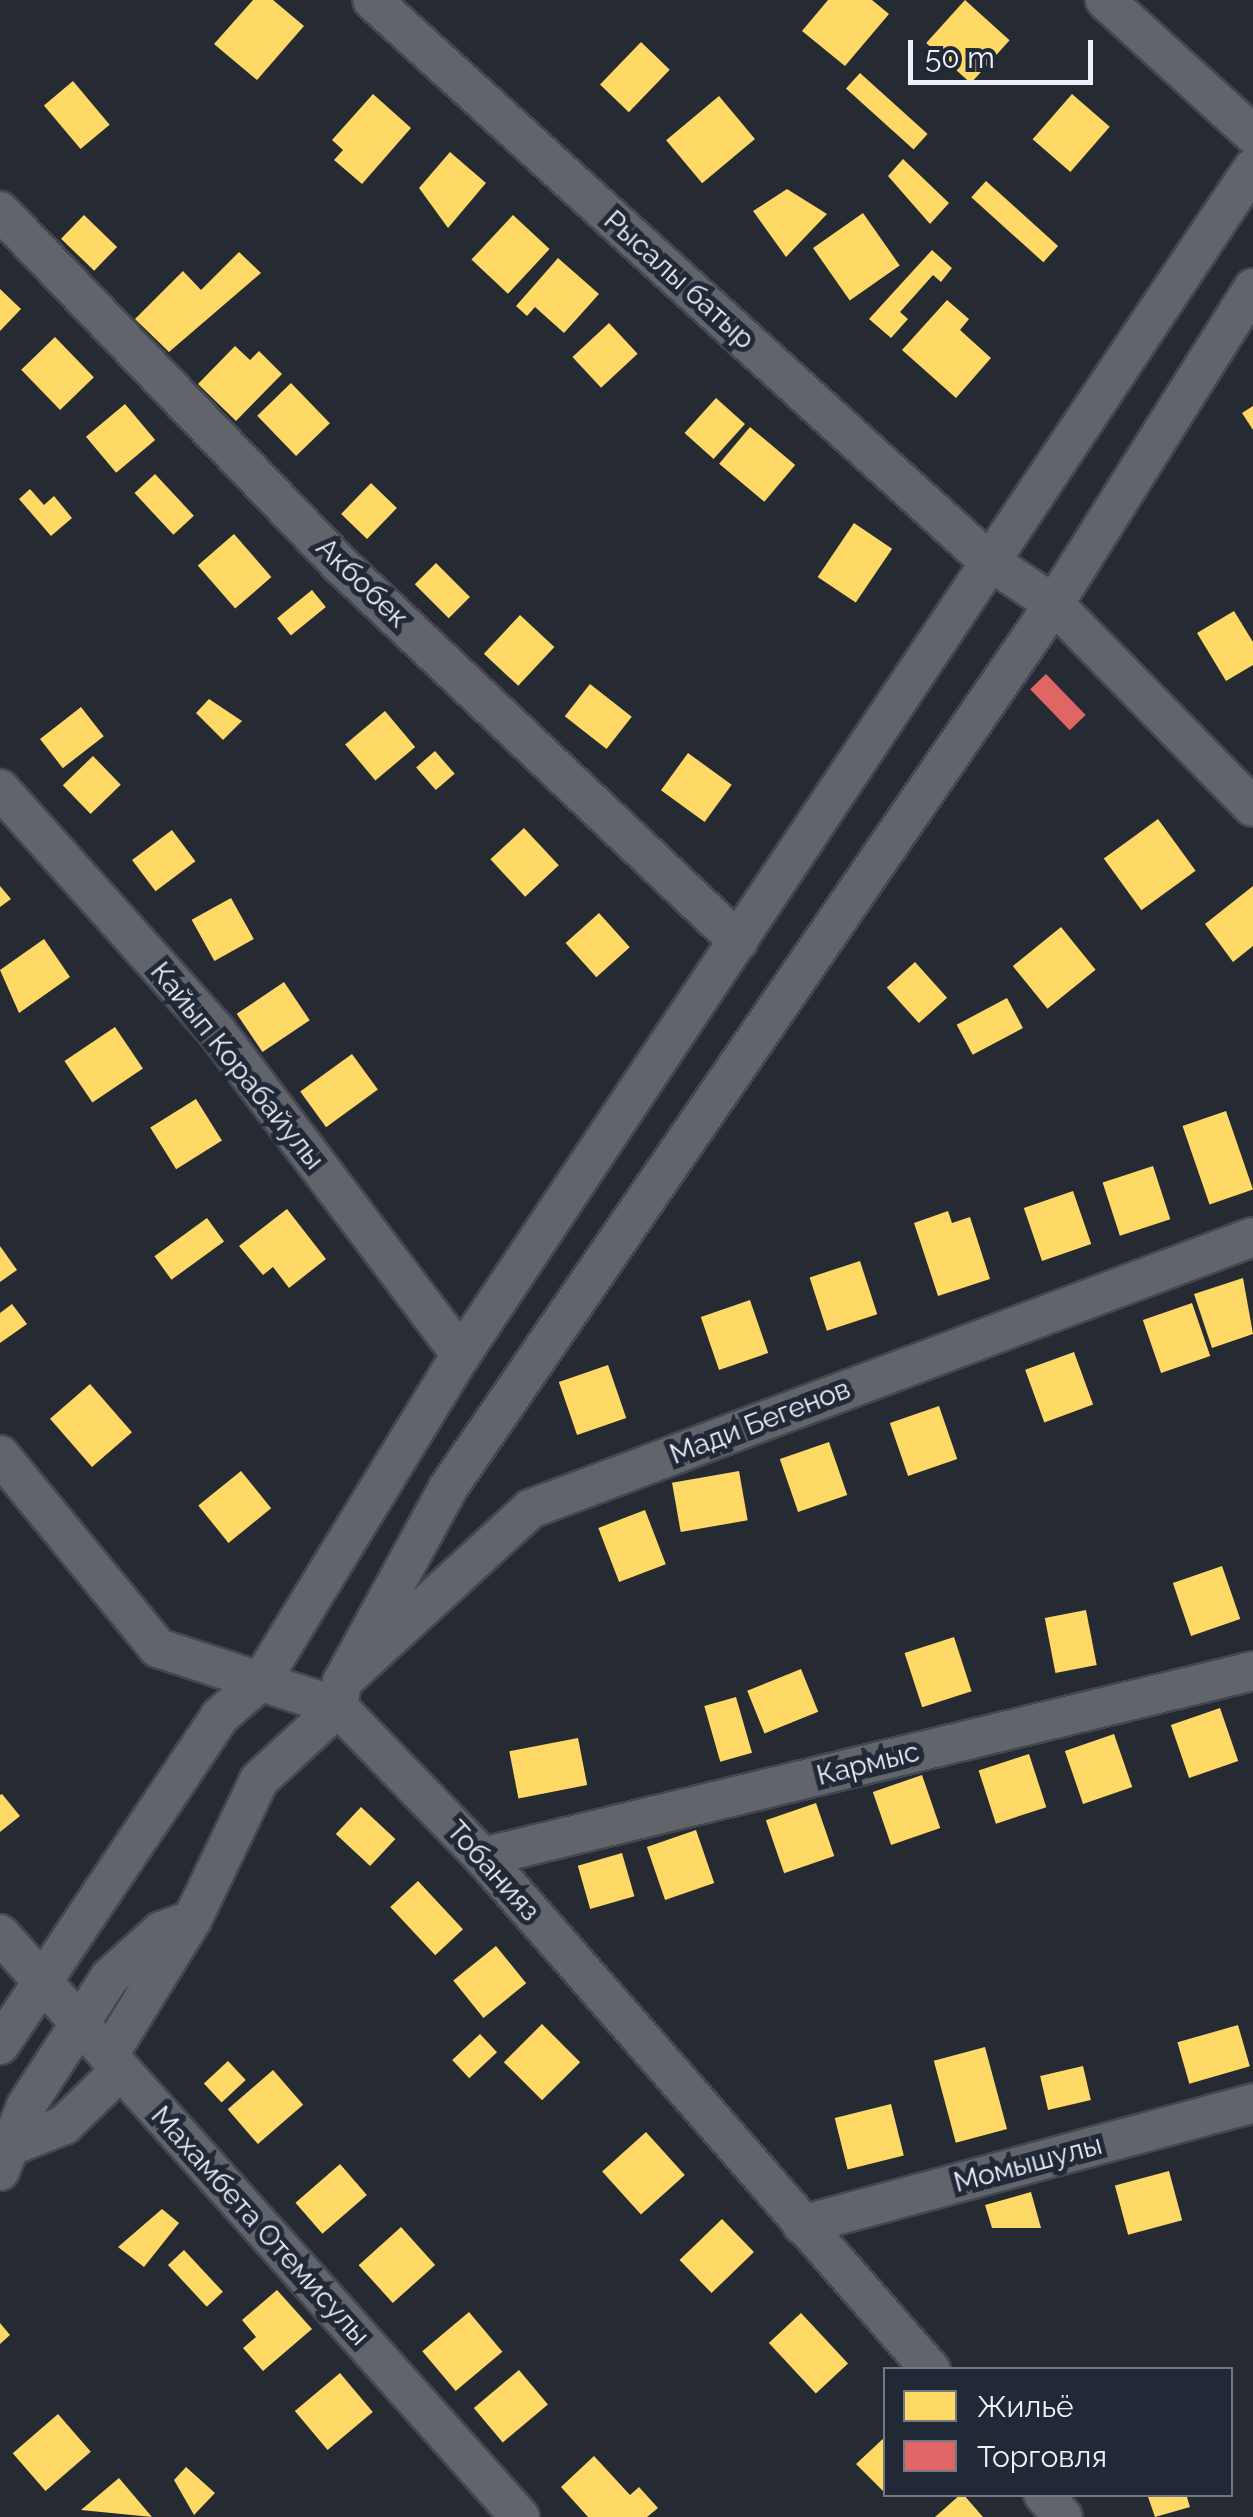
<!DOCTYPE html>
<meta charset="utf-8">
<style>
body{margin:0}
#map{position:relative;width:1253px;height:2517px;overflow:hidden;background:#262a32;font-family:Raleway,sans-serif}
div>[style]{position:absolute}
.homes>*{inset:0;background:#ffd966;transform-origin:0 0}
.shops>*{inset:0;background:#e06666;transform-origin:0 0}
.roads{filter:drop-shadow(2px 0 #44474f) drop-shadow(-2px 0 #44474f) drop-shadow(0 2px #44474f) drop-shadow(0 -2px #44474f)}
.minor>*{height:38px;margin:-19px;padding:0 19px;transform-origin:19px;border-radius:19px;background:#61656b}
span{translate:-50% -50%;white-space:nowrap;text-align:center;line-height:1.15;-webkit-text-stroke:10px #212937;paint-order:stroke}
.street-label{font-size:28px;color:#ecf1fb}
.legend{position:absolute;left:883px;top:2367px;width:350px;height:130px;box-sizing:border-box;background:#212937;border:2px solid #727985;margin:0;padding:12px 18px;list-style:none;font-size:30px;color:#ecf1fb}
.legend li{display:flex;align-items:center;gap:20px;height:50px}
.legend b{width:50px;border:2px solid #727985}
.scale{position:absolute;left:908px;top:40px;width:185px;height:45px;box-sizing:border-box;border:5px solid #ecf1fb;border-top:0;padding-left:12px;font-size:30px;line-height:35px;white-space:nowrap;color:#ecf1fb;-webkit-text-stroke:8px #212937;paint-order:stroke}
</style>
<div id="map">
<div class="homes">
<i style="clip-path:polygon(253px 0,273px 0,304px 26px,257px 80px,214px 44px)"></i>
<i style="clip-path:polygon(828px 0,872px 0,889px 14px,845px 66px,802px 31px)"></i>
<i style="left:965px;top:0;width:60px;height:58px;rotate:42deg"></i>
<i style="left:641px;top:42px;width:40px;height:59px;rotate:44deg"></i>
<i style="left:860px;top:73px;width:91px;height:21px;rotate:42deg"></i>
<i style="left:73px;top:81px;width:57px;height:38px;rotate:50deg"></i>
<i style="clip-path:polygon(373px 94px,411px 128px,362px 184px,334px 160px,343px 150px,332px 140px)"></i>
<i style="left:1072px;top:94px;width:50px;height:60px;rotate:41deg"></i>
<i style="left:719px;top:96px;width:56px;height:69px;rotate:50deg"></i>
<i style="clip-path:polygon(450px 152px,486px 183px,448px 228px,419px 188px)"></i>
<i style="clip-path:polygon(903px 159px,949px 203px,930px 224px,888px 176px)"></i>
<i style="left:986px;top:181px;width:97px;height:22px;rotate:42deg"></i>
<i style="clip-path:polygon(787px 189px,827px 214px,786px 257px,753px 211px)"></i>
<i style="left:863px;top:213px;width:64px;height:61px;rotate:55deg"></i>
<i style="left:84px;top:215px;width:46px;height:33px;rotate:44deg"></i>
<i style="left:513px;top:215px;width:50px;height:61px;rotate:43deg"></i>
<i style="clip-path:polygon(932px 250px,952px 268px,941px 282px,933px 275px,900px 312px,908px 319px,891px 338px,869px 319px)"></i>
<i style="clip-path:polygon(239px 252px,261px 273px,169px 352px,135px 319px,183px 271px,201px 290px)"></i>
<i style="clip-path:polygon(558px 258px,599px 294px,564px 333px,535px 307px,527px 316px,516px 306px)"></i>
<i style="clip-path:polygon(0 289px,21px 309px,0 331px)"></i>
<i style="clip-path:polygon(947px 300px,969px 319px,960px 330px,991px 358px,956px 398px,902px 350px)"></i>
<i style="left:609px;top:323px;width:42px;height:50px;rotate:47deg"></i>
<i style="left:55px;top:337px;width:56px;height:47px;rotate:46deg"></i>
<i style="clip-path:polygon(235px 346px,250px 360px,259px 351px,282px 374px,236px 421px,198px 384px)"></i>
<i style="left:291px;top:383px;width:56px;height:47px;rotate:46deg"></i>
<i style="left:716px;top:398px;width:39px;height:47px;rotate:42deg"></i>
<i style="left:125px;top:404px;width:47px;height:51px;rotate:50deg"></i>
<i style="clip-path:polygon(1253px 406px,1253px 430px,1242px 413px)"></i>
<i style="left:750px;top:427px;width:59px;height:48px;rotate:40deg"></i>
<i style="left:155px;top:474px;width:57px;height:28px;rotate:47deg"></i>
<i style="left:371px;top:483px;width:36px;height:43px;rotate:44deg"></i>
<i style="clip-path:polygon(30px 489px,44px 505px,54px 496px,72px 518px,51px 536px,19px 499px)"></i>
<i style="left:854px;top:523px;width:46px;height:65px;rotate:34deg"></i>
<i style="left:234px;top:534px;width:57px;height:48px;rotate:49deg"></i>
<i style="left:436px;top:563px;width:48px;height:30px;rotate:45deg"></i>
<i style="left:312px;top:590px;width:22px;height:45px;rotate:51deg"></i>
<i style="clip-path:polygon(1234px 611px,1253px 642px,1253px 665px,1226px 681px,1197px 633px)"></i>
<i style="left:520px;top:615px;width:47px;height:53px;rotate:43deg"></i>
<i style="left:590px;top:684px;width:53px;height:41px;rotate:38deg"></i>
<i style="clip-path:polygon(209px 699px,242px 721px,223px 740px,196px 713px)"></i>
<i style="left:81px;top:707px;width:37px;height:52px;rotate:52deg"></i>
<i style="left:385px;top:711px;width:47px;height:52px;rotate:50deg"></i>
<i style="left:435px;top:751px;width:30px;height:25px;rotate:49deg"></i>
<i style="left:688px;top:753px;width:54px;height:46px;rotate:36deg"></i>
<i style="left:93px;top:756px;width:40px;height:42px;rotate:46deg"></i>
<i style="left:1158px;top:819px;width:64px;height:67px;rotate:54deg"></i>
<i style="left:524px;top:828px;width:51px;height:46px;rotate:47deg"></i>
<i style="left:172px;top:830px;width:39px;height:50px;rotate:53deg"></i>
<i style="clip-path:polygon(0 886px,11px 899px,0 907px)"></i>
<i style="clip-path:polygon(1253px 886px,1253px 946px,1233px 962px,1205px 924px)"></i>
<i style="left:231px;top:898px;width:47px;height:45px;rotate:61deg"></i>
<i style="left:599px;top:913px;width:46px;height:45px;rotate:48deg"></i>
<i style="left:1061px;top:927px;width:55px;height:62px;rotate:51deg"></i>
<i style="clip-path:polygon(44px 939px,70px 977px,19px 1013px,0 970px)"></i>
<i style="left:915px;top:962px;width:48px;height:38px;rotate:48deg"></i>
<i style="left:284px;top:982px;width:46px;height:57px;rotate:56deg"></i>
<i style="left:1007px;top:998px;width:34px;height:57px;rotate:62deg"></i>
<i style="left:115px;top:1027px;width:50px;height:61px;rotate:56deg"></i>
<i style="left:352px;top:1054px;width:44px;height:64px;rotate:54deg"></i>
<i style="left:196px;top:1099px;width:49px;height:54px;rotate:58deg"></i>
<i style="left:1226px;top:1111px;width:83px;height:46px;rotate:71deg"></i>
<i style="left:1153px;top:1166px;width:56px;height:53px;rotate:72deg"></i>
<i style="left:1073px;top:1191px;width:56px;height:52px;rotate:71deg"></i>
<i style="clip-path:polygon(287px 1209px,326px 1259px,289px 1288px,273px 1267px,263px 1275px,239px 1246px)"></i>
<i style="clip-path:polygon(948px 1211px,952px 1223px,970px 1217px,990px 1279px,938px 1296px,914px 1223px)"></i>
<i style="left:207px;top:1218px;width:29px;height:65px;rotate:54deg"></i>
<i style="clip-path:polygon(0 1246px,17px 1270px,0 1282px)"></i>
<i style="left:860px;top:1261px;width:56px;height:53px;rotate:72deg"></i>
<i style="clip-path:polygon(1243px 1278px,1253px 1334px,1212px 1348px,1194px 1294px)"></i>
<i style="left:750px;top:1300px;width:56px;height:52px;rotate:71deg"></i>
<i style="left:1192px;top:1303px;width:56px;height:52px;rotate:71deg"></i>
<i style="clip-path:polygon(12px 1304px,27px 1324px,0 1343px,0 1313px)"></i>
<i style="left:1074px;top:1352px;width:56px;height:52px;rotate:70deg"></i>
<i style="left:608px;top:1365px;width:56px;height:52px;rotate:71deg"></i>
<i style="left:90px;top:1384px;width:64px;height:53px;rotate:49deg"></i>
<i style="left:939px;top:1406px;width:56px;height:52px;rotate:71deg"></i>
<i style="left:829px;top:1442px;width:56px;height:52px;rotate:71deg"></i>
<i style="left:241px;top:1471px;width:48px;height:55px;rotate:51deg"></i>
<i style="left:739px;top:1471px;width:50px;height:68px;rotate:80deg"></i>
<i style="left:645px;top:1510px;width:58px;height:50px;rotate:69deg"></i>
<i style="left:1222px;top:1566px;width:56px;height:52px;rotate:71deg"></i>
<i style="left:1086px;top:1610px;width:56px;height:42px;rotate:79deg"></i>
<i style="left:954px;top:1637px;width:57px;height:52px;rotate:72deg"></i>
<i style="left:801px;top:1669px;width:46px;height:58px;rotate:68deg"></i>
<i style="left:736px;top:1697px;width:58px;height:33px;rotate:74deg"></i>
<i style="left:1220px;top:1708px;width:56px;height:52px;rotate:71deg"></i>
<i style="left:1114px;top:1734px;width:56px;height:52px;rotate:71deg"></i>
<i style="left:578px;top:1738px;width:48px;height:70px;rotate:79deg"></i>
<i style="left:1029px;top:1754px;width:56px;height:53px;rotate:72deg"></i>
<i style="left:922px;top:1775px;width:56px;height:52px;rotate:71deg"></i>
<i style="clip-path:polygon(2px 1794px,20px 1816px,0 1832px,0 1795px)"></i>
<i style="left:816px;top:1803px;width:56px;height:53px;rotate:71deg"></i>
<i style="left:361px;top:1807px;width:47px;height:37px;rotate:43deg"></i>
<i style="left:696px;top:1830px;width:56px;height:52px;rotate:71deg"></i>
<i style="left:622px;top:1853px;width:45px;height:46px;rotate:74deg"></i>
<i style="left:418px;top:1881px;width:66px;height:38px;rotate:47deg"></i>
<i style="left:496px;top:1946px;width:48px;height:55px;rotate:51deg"></i>
<i style="left:542px;top:2024px;width:54px;height:54px;rotate:45deg"></i>
<i style="left:1238px;top:2025px;width:43px;height:63px;rotate:74deg"></i>
<i style="left:480px;top:2034px;width:25px;height:38px;rotate:47deg"></i>
<i style="left:985px;top:2047px;width:85px;height:53px;rotate:75deg"></i>
<i style="left:228px;top:2061px;width:26px;height:33px;rotate:47deg"></i>
<i style="left:1083px;top:2066px;width:35px;height:44px;rotate:77deg"></i>
<i style="left:273px;top:2070px;width:46px;height:60px;rotate:49deg"></i>
<i style="left:891px;top:2104px;width:53px;height:58px;rotate:76deg"></i>
<i style="left:646px;top:2132px;width:58px;height:59px;rotate:48deg"></i>
<i style="left:340px;top:2164px;width:41px;height:59px;rotate:49deg"></i>
<i style="left:1169px;top:2171px;width:51px;height:56px;rotate:75deg"></i>
<i style="clip-path:polygon(1031px 2192px,1041px 2228px,992px 2228px,985px 2205px)"></i>
<i style="clip-path:polygon(162px 2209px,179px 2223px,144px 2267px,118px 2247px)"></i>
<i style="left:722px;top:2219px;width:46px;height:59px;rotate:46deg"></i>
<i style="left:401px;top:2227px;width:51px;height:57px;rotate:48deg"></i>
<i style="left:184px;top:2250px;width:57px;height:22px;rotate:47deg"></i>
<i style="clip-path:polygon(277px 2290px,312px 2329px,263px 2371px,243px 2348px,256px 2337px,242px 2320px)"></i>
<i style="left:469px;top:2312px;width:52px;height:61px;rotate:50deg"></i>
<i style="left:801px;top:2313px;width:69px;height:44px;rotate:47deg"></i>
<i style="clip-path:polygon(0 2323px,10px 2335px,0 2344px)"></i>
<i style="left:519px;top:2370px;width:45px;height:59px;rotate:50deg"></i>
<i style="left:340px;top:2373px;width:51px;height:59px;rotate:50deg"></i>
<i style="left:58px;top:2414px;width:50px;height:60px;rotate:49deg"></i>
<i style="clip-path:polygon(886px 2436px,886px 2494px,856px 2464px)"></i>
<i style="clip-path:polygon(594px 2456px,630px 2495px,639px 2487px,658px 2508px,647px 2517px,588px 2517px,561px 2487px)"></i>
<i style="clip-path:polygon(186px 2467px,215px 2493px,194px 2515px,174px 2480px)"></i>
<i style="clip-path:polygon(119px 2478px,152px 2517px,81px 2510px)"></i>
<i style="clip-path:polygon(963px 2494px,983px 2517px,935px 2517px,961px 2494px)"></i>
<i style="clip-path:polygon(1147px 2494px,1186px 2494px,1190px 2507px,1155px 2517px)"></i>
</div>
<div class="shops">
<i style="left:1046px;top:674px;width:57px;height:22px;rotate:46deg"></i>
</div>
<div class="roads">
<div class="minor">
<i style="left:1105px;top:0;width:200px;rotate:42.2deg"></i>
<i style="left:0;top:211px;width:496px;rotate:46.1deg"></i>
<i style="left:344px;top:568px;width:543px;rotate:43.43deg"></i>
<i style="left:1253px;top:288px;width:373px;rotate:122.2deg"></i>
<i style="left:1054px;top:604px;width:284px;rotate:45.6deg"></i>
<i style="left:0;top:789px;width:326px;rotate:48.2deg"></i>
<i style="left:217px;top:1032px;width:405px;rotate:52.9deg"></i>
<i style="left:0;top:1455px;width:249px;rotate:50.7deg"></i>
<i style="left:158px;top:1648px;width:189px;rotate:18.1deg"></i>
<i style="left:338px;top:1707px;width:209px;rotate:46deg"></i>
<i style="left:483px;top:1857px;width:681px;rotate:48.87deg"></i>
<i style="left:342px;top:1682px;width:221px;rotate:-61.3deg"></i>
<i style="left:448px;top:1488px;width:1072px;rotate:-55.57deg"></i>
<i style="left:1054px;top:604px;width:82px;rotate:-146.5deg"></i>
<i style="left:986px;top:559px;width:830px;rotate:-137.68deg"></i>
<i style="left:483px;top:1857px;width:792px;rotate:-13.58deg"></i>
<i style="left:0;top:1934px;width:781px;rotate:48.27deg"></i>
<i style="left:0;top:2045px;width:396px;rotate:-56.2deg"></i>
<i style="left:220px;top:1716px;width:54px;rotate:-40.5deg"></i>
<i style="left:261px;top:1681px;width:382px;rotate:-58.5deg"></i>
<i style="left:461px;top:1355px;width:1427px;rotate:-56.29deg"></i>
<i style="left:108px;top:2056px;width:160px;rotate:-58.3deg"></i>
<i style="left:16px;top:2144px;width:52px;rotate:-21.6deg"></i>
<i style="left:64px;top:2125px;width:79px;rotate:-44deg"></i>
<i style="left:0;top:2171px;width:70px;rotate:-68.2deg"></i>
<i style="left:26px;top:2106px;width:154px;rotate:-56.9deg"></i>
<i style="left:110px;top:1977px;width:69px;rotate:-42deg"></i>
<i style="left:161px;top:1931px;width:33px;rotate:-20deg"></i>
<i style="left:192px;top:1920px;width:155px;rotate:-64.4deg"></i>
<i style="left:259px;top:1780px;width:108px;rotate:-42.7deg"></i>
<i style="left:338px;top:1707px;width:25px;rotate:-81deg"></i>
<i style="left:342px;top:1682px;width:255px;rotate:-42.6deg"></i>
<i style="left:530px;top:1509px;width:772px;rotate:-20.62deg"></i>
<i style="left:802px;top:2225px;width:467px;rotate:-15.1deg"></i>
<i style="left:1043px;top:2494px;width:30px;rotate:49deg"></i>
</div>
</div>
<div class="street-label">
<span style="left:679px;top:280px;rotate:42deg">Рысалы батыр</span>
<span style="left:362px;top:583px;rotate:44deg">Акбобек</span>
<span style="left:237px;top:1066px;rotate:51deg">Кайып Корабайулы</span>
<span style="left:760px;top:1422px;rotate:-21deg">Мади Бегенов</span>
<span style="left:868px;top:1764px;rotate:-14deg">Кармыс</span>
<span style="left:493px;top:1871px;rotate:48deg">Тобанияз</span>
<span style="left:1028px;top:2164px;rotate:-15deg">Момышулы</span>
<span style="left:260px;top:2226px;rotate:48deg">Махамбета Отемисулы</span>
</div>
<ul class="legend">
<li><b style="height:28px;background:#ffd966"></b>Жильё</li>
<li><b style="height:28px;background:#e06666"></b>Торговля</li>
</ul>
<div class="scale">50 m</div>
</div>
